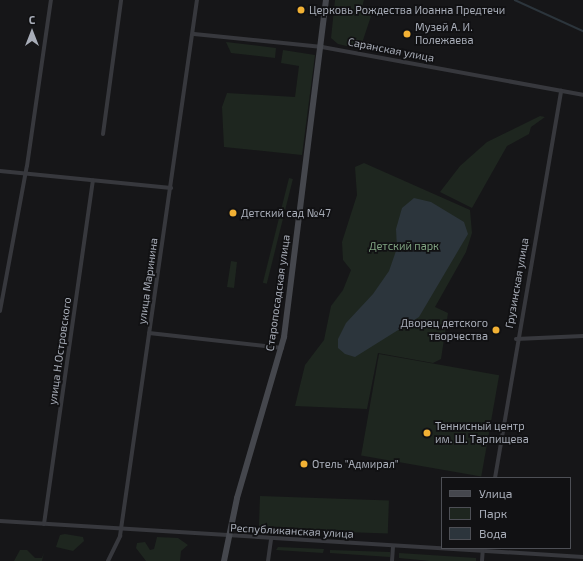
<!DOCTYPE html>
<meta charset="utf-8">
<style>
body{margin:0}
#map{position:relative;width:583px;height:561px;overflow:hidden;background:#161618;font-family:"Exo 2",sans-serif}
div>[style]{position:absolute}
.green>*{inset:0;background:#1e261f;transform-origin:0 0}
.water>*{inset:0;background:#2c353c}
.stream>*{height:1.5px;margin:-0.75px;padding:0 0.75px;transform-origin:0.75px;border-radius:0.75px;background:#2c353c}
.street>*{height:4px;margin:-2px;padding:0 2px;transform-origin:2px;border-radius:2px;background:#37383d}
.secondary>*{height:6px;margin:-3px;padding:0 3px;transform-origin:3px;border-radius:3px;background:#45474d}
.dots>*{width:11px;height:11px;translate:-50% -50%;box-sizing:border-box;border:2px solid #111113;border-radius:50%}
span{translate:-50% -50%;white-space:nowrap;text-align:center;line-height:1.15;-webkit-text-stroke:3.5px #111113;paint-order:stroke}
.poi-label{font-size:11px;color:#a8adb8}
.left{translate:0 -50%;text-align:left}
.right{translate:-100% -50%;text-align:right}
.street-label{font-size:11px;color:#a8adb8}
.park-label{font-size:11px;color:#7fa381}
.legend{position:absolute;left:441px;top:477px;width:130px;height:72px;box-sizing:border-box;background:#111113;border:1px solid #4d4f55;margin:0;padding:5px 7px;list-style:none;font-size:12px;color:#a8adb8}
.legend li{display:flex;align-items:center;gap:8px;height:20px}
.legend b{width:20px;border:1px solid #4d4f55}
.north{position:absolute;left:12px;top:12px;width:40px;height:40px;-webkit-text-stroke:3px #111113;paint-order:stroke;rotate:0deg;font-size:11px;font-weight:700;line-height:16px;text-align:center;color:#a8adb8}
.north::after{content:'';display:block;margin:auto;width:14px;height:18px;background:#a8adb8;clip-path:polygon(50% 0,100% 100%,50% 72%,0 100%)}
</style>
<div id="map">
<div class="green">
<i style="clip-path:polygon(335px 0,364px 0,362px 7px,373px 10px,360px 49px,338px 44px,331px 38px)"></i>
<i style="clip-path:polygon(226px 42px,276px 48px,275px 58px,231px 53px)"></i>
<i style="clip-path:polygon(283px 50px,315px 55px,302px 155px,224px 147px,222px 107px,227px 93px,295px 97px,299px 66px,281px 63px)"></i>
<i style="clip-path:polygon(540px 116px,545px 117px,531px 127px,529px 134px,507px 146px,472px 208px,440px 192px,460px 166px,487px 142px)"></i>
<i style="clip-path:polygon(364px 163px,470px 210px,472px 233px,466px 252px,435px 307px,448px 313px,441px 359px,433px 363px,378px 353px,367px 409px,295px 406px,305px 365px,324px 340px,331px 306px,343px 290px,351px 270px,343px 260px,342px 242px,357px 195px,355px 167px)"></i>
<i style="left:289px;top:178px;width:4px;height:108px;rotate:14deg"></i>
<i style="clip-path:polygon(231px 261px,237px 262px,234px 288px,227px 287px)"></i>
<i style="left:379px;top:354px;width:122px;height:103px;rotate:10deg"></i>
<i style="left:260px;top:496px;width:129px;height:33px;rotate:2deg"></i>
<i style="clip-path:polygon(65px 534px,83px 537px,84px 541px,73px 551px,56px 547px,60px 535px)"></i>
<i style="clip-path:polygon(157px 537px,178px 538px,188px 545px,181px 551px,180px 561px,146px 561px,136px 548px,137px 543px,145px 542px,150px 550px,154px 549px)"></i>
<i style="clip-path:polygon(278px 547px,324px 549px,323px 553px,276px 550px)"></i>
<i style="clip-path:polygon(20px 550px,27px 550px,35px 558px,42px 558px,44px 552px,42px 561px,14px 561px)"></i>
<i style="clip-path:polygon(330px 550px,390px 552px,390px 557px,330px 553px)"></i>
<i style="clip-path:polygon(399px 553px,476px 558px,476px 561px,430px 561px,399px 558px)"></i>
</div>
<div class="water">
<i style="clip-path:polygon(414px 198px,431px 202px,464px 222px,468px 234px,419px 317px,355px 357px,345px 354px,338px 348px,338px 339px,346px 323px,373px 294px,389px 271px,397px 248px,396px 229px,402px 208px)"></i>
</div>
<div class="stream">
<i style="left:515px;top:0;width:75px;rotate:24.5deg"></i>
</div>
<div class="street">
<i style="left:194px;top:34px;width:129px;rotate:5.8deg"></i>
<i style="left:322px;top:47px;width:265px;rotate:10.4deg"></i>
<i style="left:103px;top:134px;width:135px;rotate:-82.3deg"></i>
<i style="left:0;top:171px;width:172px;rotate:5.7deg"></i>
<i style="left:0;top:311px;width:147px;rotate:-79.5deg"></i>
<i style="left:27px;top:166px;width:168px;rotate:-81.8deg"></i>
<i style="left:149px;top:333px;width:134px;rotate:6.4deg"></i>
<i style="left:516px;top:339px;width:67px;rotate:-2.6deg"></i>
<i style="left:495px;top:478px;width:393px;rotate:-80.3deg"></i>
<i style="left:0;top:521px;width:584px;rotate:3.53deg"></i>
<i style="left:44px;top:524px;width:347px;rotate:-81.9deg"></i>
<i style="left:108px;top:561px;width:28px;rotate:-64deg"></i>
<i style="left:120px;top:536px;width:542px;rotate:-81.83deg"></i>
<i style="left:268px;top:561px;width:22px;rotate:-82deg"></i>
<i style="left:392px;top:561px;width:15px;rotate:-86deg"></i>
<i style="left:482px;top:561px;width:13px;rotate:-86deg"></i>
</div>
<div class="secondary">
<i style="left:224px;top:561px;width:64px;rotate:-78.3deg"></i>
<i style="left:237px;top:498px;width:168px;rotate:-73.7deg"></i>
<i style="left:284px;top:337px;width:340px;rotate:-82.9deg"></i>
</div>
<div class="dots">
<i style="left:301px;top:10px;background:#f2b134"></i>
<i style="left:407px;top:34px;background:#f2b134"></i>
<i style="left:233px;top:213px;background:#f2b134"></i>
<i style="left:496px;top:330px;background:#f2b134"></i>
<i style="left:427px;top:433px;background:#f2b134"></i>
<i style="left:304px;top:464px;background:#f2b134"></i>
</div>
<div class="poi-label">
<span class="left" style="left:309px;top:10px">Церковь Рождества Иоанна Предтечи</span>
<span class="left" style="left:415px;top:34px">Музей А. И.<br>Полежаева</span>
<span class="left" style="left:241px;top:213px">Детский сад №47</span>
<span class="right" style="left:488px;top:330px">Дворец детского<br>творчества</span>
<span class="left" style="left:435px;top:433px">Теннисный центр<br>им. Ш. Тарпищева</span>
<span class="left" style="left:312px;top:464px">Отель "Адмирал"</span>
</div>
<div class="street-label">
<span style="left:391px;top:50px;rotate:11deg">Саранская улица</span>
<span style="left:148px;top:281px;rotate:-82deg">улица Маринина</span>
<span style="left:517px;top:283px;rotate:-80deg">Грузинская улица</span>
<span style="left:278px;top:293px;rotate:-82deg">Старопосадская улица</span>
<span style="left:60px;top:351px;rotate:-82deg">улица Н.Островского</span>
<span style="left:292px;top:531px;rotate:3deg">Республиканская улица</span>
</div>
<div class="park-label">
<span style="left:404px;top:246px">Детский парк</span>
</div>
<ul class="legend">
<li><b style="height:5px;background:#45474d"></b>Улица</li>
<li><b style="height:11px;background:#1e261f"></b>Парк</li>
<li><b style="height:11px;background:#2c353c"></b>Вода</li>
</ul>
<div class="north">С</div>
</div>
